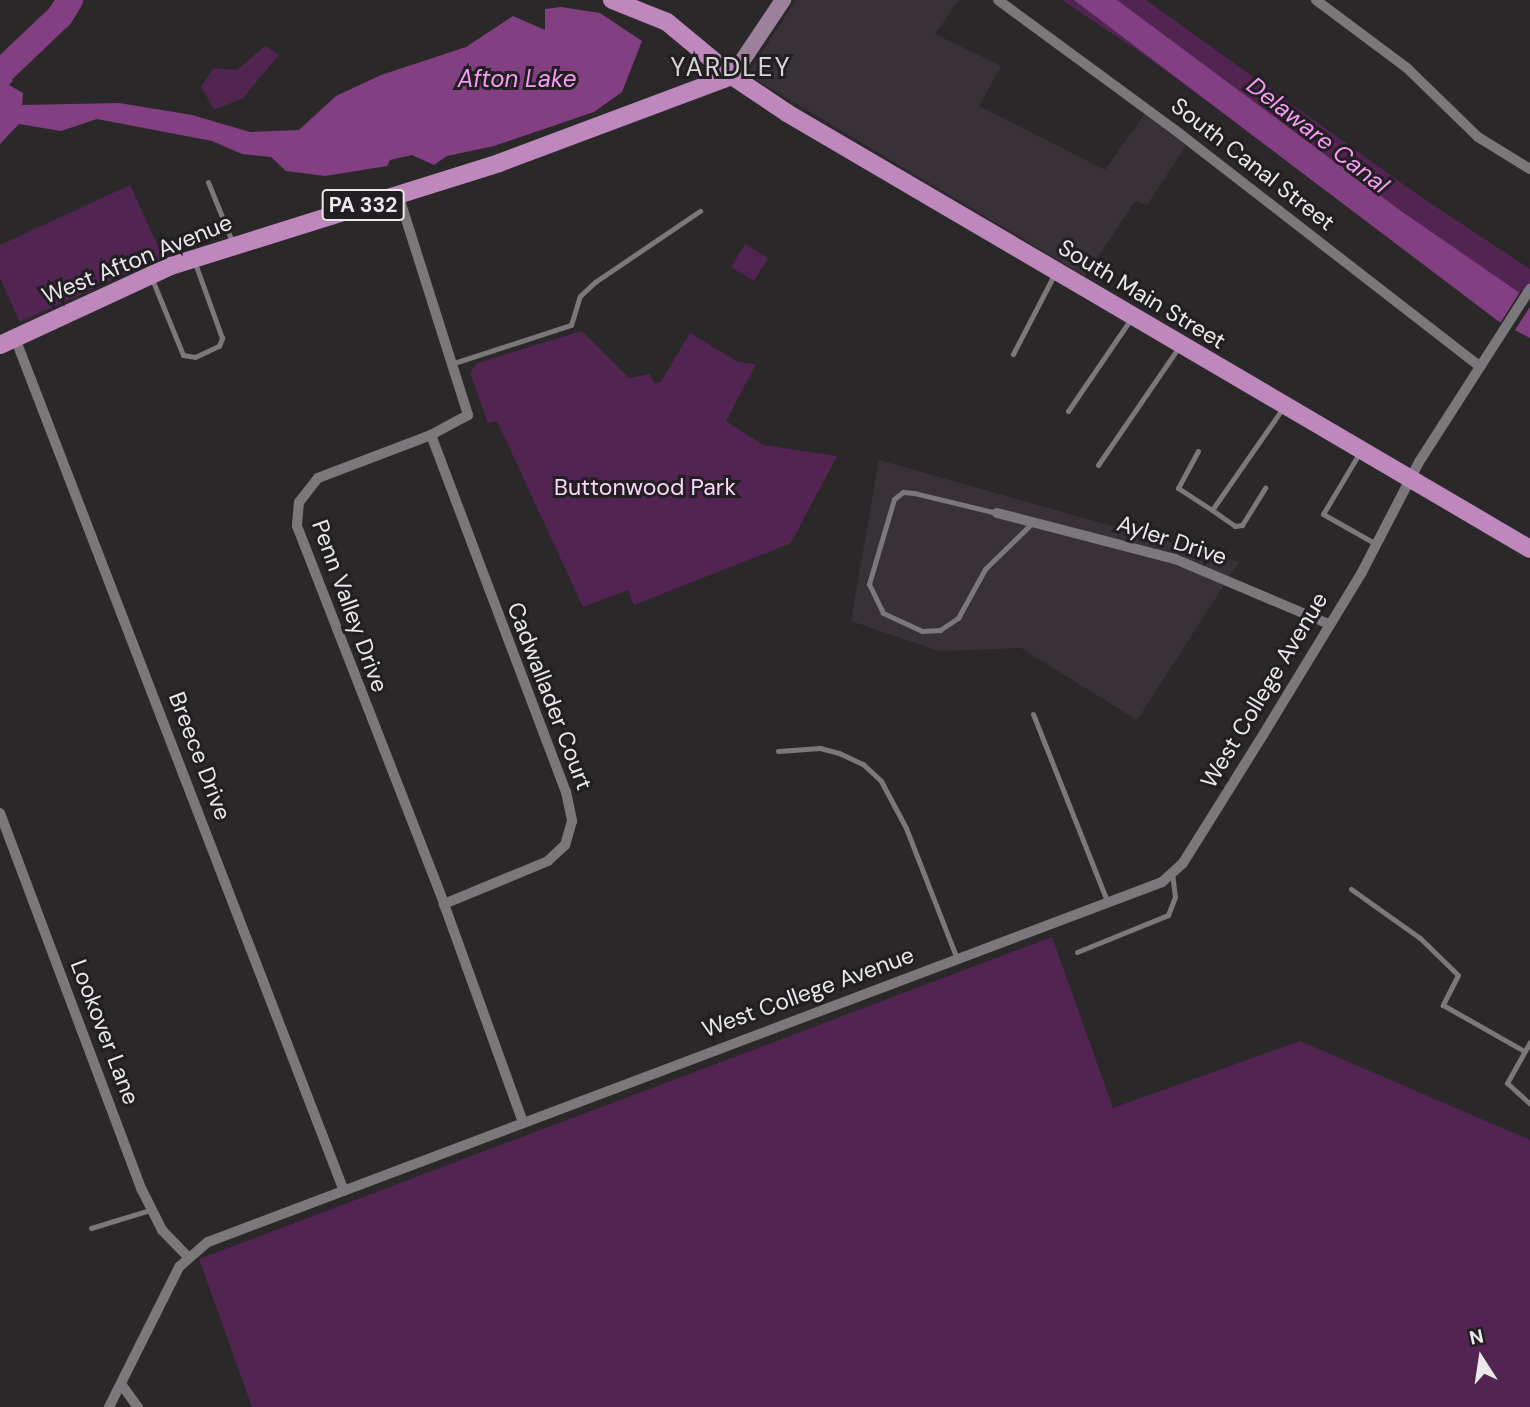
<!DOCTYPE html>
<style>
body{margin:0}
#map{position:relative;width:1530px;height:1407px;overflow:hidden;background:#2b282a;font-family:"DM Sans",sans-serif}
div>[style]{position:absolute}
.built>*{inset:0;background:#383238}
.green>*{inset:0;background:#522452;transform-origin:0 0}
.water>*{inset:0;background:#823f82}
.pier>*{inset:0;background:#2b282a}
.river>*{height:26px;margin:-13px;padding:0 13px;transform-origin:13px;border-radius:13px;background:#823f82}
.lane>*{height:5px;margin:-2.5px;padding:0 2.5px;transform-origin:2.5px;border-radius:2.5px;background:#7b787b}
.street>*{height:10px;margin:-5px;padding:0 5px;transform-origin:5px;border-radius:5px;background:#7b787b}
.secondary>*{height:16px;margin:-8px;padding:0 8px;transform-origin:8px;border-radius:8px;background:#9d809c}
.primary>*{height:18px;margin:-9px;padding:0 9px;transform-origin:9px;border-radius:9px;background:#be88bd}
span{translate:-50% -50%;white-space:nowrap;text-align:center;line-height:1.15;-webkit-text-stroke:6px #211f21;paint-order:stroke}
.shield-label span{padding:2px 5px;background:#211f21;border:2px solid;border-radius:5px;-webkit-text-stroke-width:0}
.shield-label{font-size:21px;color:#ebe9eb;font-weight:700}
.street-label{font-size:23px;color:#ebe9eb}
.park-label{font-size:23px;color:#fbd5fa}
.water-label{font-size:24px;color:#f79bf5;font-style:italic}
.quarter-label{font-size:26px;color:#d8d5d8;letter-spacing:2px}
.north{position:absolute;left:1446px;top:1323px;width:70px;height:70px;-webkit-text-stroke:5px #211f21;paint-order:stroke;rotate:348deg;font-size:19px;font-weight:700;line-height:28px;text-align:center;color:#ebe9eb}
.north::after{content:'';display:block;margin:auto;width:24px;height:32px;background:#ebe9eb;clip-path:polygon(50% 0,100% 100%,50% 72%,0 100%)}
</style>
<div id="map">
<div class="built">
<i style="clip-path:polygon(796px 0,959px 0,935px 34px,1001px 66px,979px 106px,1105px 170px,1146px 112px,1187px 144px,1147px 205px,1135px 201px,1085px 276px,753px 78px,751px 69px)"></i>
<i style="clip-path:polygon(879px 460px,1239px 562px,1137px 720px,1021px 648px,939px 651px,851px 621px)"></i>
</div>
<div class="green">
<i style="clip-path:polygon(1062px 0,1146px 0,1421px 197px,1530px 269px,1530px 324px,1414px 256px,1150px 59px)"></i>
<i style="clip-path:polygon(265px 46px,279px 55px,243px 98px,214px 110px,201px 86px,214px 68px,237px 70px)"></i>
<i style="clip-path:polygon(130px 185px,163px 257px,20px 322px,0 278px,0 245px)"></i>
<i style="left:745px;top:244px;width:27px;height:27px;rotate:31deg"></i>
<i style="clip-path:polygon(582px 331px,629px 378px,650px 374px,654px 383px,660px 383px,690px 333px,738px 362px,756px 364px,726px 421px,763px 445px,837px 456px,791px 543px,634px 605px,628px 590px,583px 607px,497px 421px,488px 423px,470px 373px,477px 363px)"></i>
<i style="clip-path:polygon(1052px 937px,1113px 1108px,1300px 1041px,1530px 1140px,1530px 1407px,252px 1407px,199px 1259px)"></i>
</div>
<div class="water">
<i style="clip-path:polygon(1074px 0,1117px 0,1401px 211px,1530px 300px,1530px 338px,1498px 321px)"></i>
<i style="clip-path:polygon(561px 7px,600px 13px,642px 41px,622px 92px,594px 112px,494px 146px,447px 156px,434px 165px,412px 155px,390px 160px,387px 166px,325px 176px,286px 171px,271px 157px,242px 154px,212px 141px,97px 119px,61px 131px,19px 124px,0 144px,0 69px,13px 81px,9px 85px,23px 93px,22px 105px,119px 103px,192px 115px,250px 132px,299px 130px,336px 96px,381px 75px,466px 47px,513px 16px,545px 30px,545px 9px)"></i>
</div>
<div class="pier">
<i style="clip-path:polygon(1521px 290px,1530px 295px,1530px 307px,1513px 333px,1499px 325px)"></i>
</div>
<div class="river">
<i style="left:2px;top:71px;width:80px;rotate:-43.5deg"></i>
<i style="left:60px;top:16px;width:19px;rotate:-58deg"></i>
</div>
<div class="lane">
<i style="left:208px;top:182px;width:67px;rotate:68deg"></i>
<i style="left:152px;top:279px;width:82px;rotate:67.8deg"></i>
<i style="left:183px;top:355px;width:12px;rotate:9deg"></i>
<i style="left:195px;top:357px;width:26px;rotate:-25deg"></i>
<i style="left:219px;top:346px;width:9px;rotate:-69deg"></i>
<i style="left:222px;top:338px;width:80px;rotate:-109.8deg"></i>
<i style="left:1013px;top:354px;width:89px;rotate:-62.6deg"></i>
<i style="left:454px;top:363px;width:123px;rotate:-18deg"></i>
<i style="left:571px;top:325px;width:30px;rotate:-73deg"></i>
<i style="left:580px;top:296px;width:21px;rotate:-43deg"></i>
<i style="left:595px;top:282px;width:127px;rotate:-34.1deg"></i>
<i style="left:1068px;top:411px;width:110px;rotate:-55.7deg"></i>
<i style="left:1198px;top:451px;width:42px;rotate:118.4deg"></i>
<i style="left:1178px;top:488px;width:40px;rotate:32.9deg"></i>
<i style="left:1212px;top:510px;width:124px;rotate:-55.2deg"></i>
<i style="left:1360px;top:452px;width:72px;rotate:120.8deg"></i>
<i style="left:1323px;top:514px;width:61px;rotate:29.5deg"></i>
<i style="left:1098px;top:465px;width:142px;rotate:-55.6deg"></i>
<i style="left:1212px;top:510px;width:28px;rotate:35deg"></i>
<i style="left:1235px;top:526px;width:7px;rotate:-8deg"></i>
<i style="left:1242px;top:525px;width:44px;rotate:-58.1deg"></i>
<i style="left:997px;top:513px;width:85px;rotate:-166.5deg"></i>
<i style="left:914px;top:493px;width:11px;rotate:-175deg"></i>
<i style="left:903px;top:492px;width:11px;rotate:142deg"></i>
<i style="left:894px;top:499px;width:89px;rotate:106.4deg"></i>
<i style="left:869px;top:584px;width:32px;rotate:64deg"></i>
<i style="left:883px;top:613px;width:43px;rotate:24.8deg"></i>
<i style="left:922px;top:631px;width:18px;rotate:-3deg"></i>
<i style="left:940px;top:630px;width:22px;rotate:-34deg"></i>
<i style="left:958px;top:618px;width:56px;rotate:-61.1deg"></i>
<i style="left:985px;top:569px;width:67px;rotate:-44.4deg"></i>
<i style="left:1033px;top:714px;width:203px;rotate:68.4deg"></i>
<i style="left:778px;top:751px;width:42px;rotate:-4.1deg"></i>
<i style="left:820px;top:748px;width:20px;rotate:15deg"></i>
<i style="left:839px;top:753px;width:26px;rotate:25deg"></i>
<i style="left:863px;top:764px;width:25px;rotate:43deg"></i>
<i style="left:881px;top:781px;width:53px;rotate:62deg"></i>
<i style="left:906px;top:828px;width:141px;rotate:68.7deg"></i>
<i style="left:1351px;top:889px;width:85px;rotate:35.4deg"></i>
<i style="left:1420px;top:938px;width:53px;rotate:44.2deg"></i>
<i style="left:1458px;top:975px;width:34px;rotate:117deg"></i>
<i style="left:1443px;top:1005px;width:93px;rotate:29.6deg"></i>
<i style="left:1077px;top:952px;width:98px;rotate:-22.1deg"></i>
<i style="left:1168px;top:915px;width:19px;rotate:-69deg"></i>
<i style="left:1175px;top:897px;width:23px;rotate:-97deg"></i>
<i style="left:1530px;top:1042px;width:47px;rotate:119.3deg"></i>
<i style="left:1507px;top:1083px;width:31px;rotate:42deg"></i>
<i style="left:91px;top:1228px;width:62px;rotate:-17deg"></i>
</div>
<div class="street">
<i style="left:998px;top:0;width:220px;rotate:36.3deg"></i>
<i style="left:1175px;top:130px;width:385px;rotate:37.8deg"></i>
<i style="left:1316px;top:0;width:114px;rotate:36.8deg"></i>
<i style="left:1407px;top:68px;width:99px;rotate:44.2deg"></i>
<i style="left:1478px;top:137px;width:61px;rotate:31.6deg"></i>
<i style="left:398px;top:194px;width:232px;rotate:72.4deg"></i>
<i style="left:468px;top:415px;width:42px;rotate:151.6deg"></i>
<i style="left:431px;top:435px;width:121px;rotate:159.2deg"></i>
<i style="left:318px;top:478px;width:31px;rotate:128deg"></i>
<i style="left:299px;top:502px;width:24px;rotate:95deg"></i>
<i style="left:297px;top:526px;width:406px;rotate:68.7deg"></i>
<i style="left:444px;top:904px;width:232px;rotate:70.1deg"></i>
<i style="left:15px;top:338px;width:914px;rotate:68.91deg"></i>
<i style="left:431px;top:435px;width:382px;rotate:69.3deg"></i>
<i style="left:566px;top:792px;width:30px;rotate:78deg"></i>
<i style="left:572px;top:821px;width:25px;rotate:106deg"></i>
<i style="left:565px;top:845px;width:23px;rotate:137deg"></i>
<i style="left:548px;top:861px;width:113px;rotate:157.5deg"></i>
<i style="left:997px;top:513px;width:184px;rotate:14.5deg"></i>
<i style="left:1175px;top:559px;width:167px;rotate:22.9deg"></i>
<i style="left:0;top:813px;width:403px;rotate:69.4deg"></i>
<i style="left:142px;top:1190px;width:45px;rotate:63.4deg"></i>
<i style="left:162px;top:1230px;width:36px;rotate:46deg"></i>
<i style="left:121px;top:1384px;width:29px;rotate:54deg"></i>
<i style="left:109px;top:1407px;width:157px;rotate:-63.4deg"></i>
<i style="left:179px;top:1267px;width:38px;rotate:-41deg"></i>
<i style="left:208px;top:1242px;width:1020px;rotate:-20.67deg"></i>
<i style="left:1162px;top:882px;width:28px;rotate:-42deg"></i>
<i style="left:1183px;top:863px;width:151px;rotate:-58deg"></i>
<i style="left:1263px;top:735px;width:191px;rotate:-58.7deg"></i>
<i style="left:1362px;top:572px;width:124px;rotate:-62.6deg"></i>
<i style="left:1419px;top:462px;width:206px;rotate:-57.3deg"></i>
</div>
<div class="secondary">
<i style="left:732px;top:76px;width:92px;rotate:-56.1deg"></i>
</div>
<div class="primary">
<i style="left:612px;top:0;width:59px;rotate:21.8deg"></i>
<i style="left:667px;top:22px;width:85px;rotate:39.7deg"></i>
<i style="left:732px;top:76px;width:66px;rotate:33.9deg"></i>
<i style="left:787px;top:113px;width:861px;rotate:30.4deg"></i>
<i style="left:0;top:345px;width:188px;rotate:-24.8deg"></i>
<i style="left:171px;top:266px;width:344px;rotate:-17.4deg"></i>
<i style="left:499px;top:163px;width:249px;rotate:-20.5deg"></i>
</div>
<div class="shield-label">
<span style="left:363px;top:205px">PA 332</span>
</div>
<div class="street-label">
<span style="left:1253px;top:164px;rotate:38deg">South Canal Street</span>
<span style="left:137px;top:259px;rotate:-22deg">West Afton Avenue</span>
<span style="left:1142px;top:294px;rotate:31deg">South Main Street</span>
<span style="left:1172px;top:540px;rotate:18deg">Ayler Drive</span>
<span style="left:350px;top:606px;rotate:70deg">Penn Valley Drive</span>
<span style="left:1264px;top:690px;rotate:-59deg">West College Avenue</span>
<span style="left:550px;top:696px;rotate:69deg">Cadwallader Court</span>
<span style="left:200px;top:756px;rotate:69deg">Breece Drive</span>
<span style="left:808px;top:992px;rotate:-20deg">West College Avenue</span>
<span style="left:105px;top:1032px;rotate:69deg">Lookover Lane</span>
</div>
<div class="park-label">
<span style="left:645px;top:487px">Buttonwood Park</span>
</div>
<div class="water-label">
<span style="left:517px;top:79px">Afton Lake</span>
<span style="left:1318px;top:135px;rotate:38deg">Delaware Canal</span>
</div>
<div class="quarter-label">
<span style="left:731px;top:68px">YARDLEY</span>
</div>
<div class="north">N</div>
</div>
